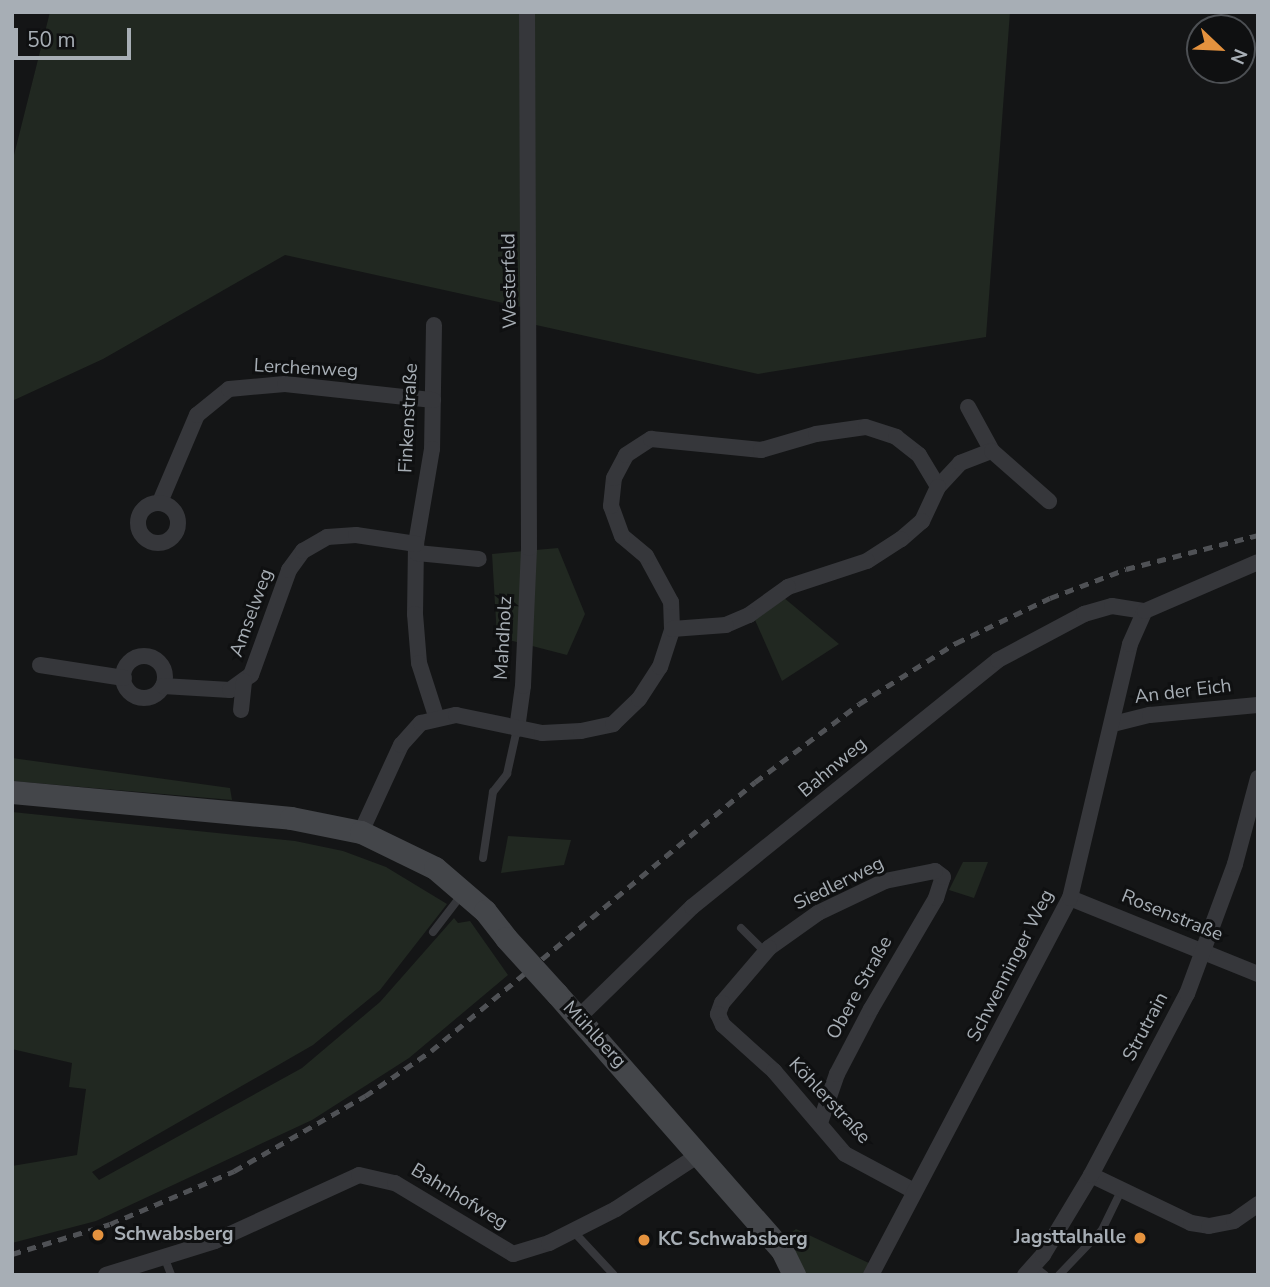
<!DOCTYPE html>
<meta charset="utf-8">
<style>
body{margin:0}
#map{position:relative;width:1270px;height:1287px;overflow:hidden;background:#141516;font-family:"Nunito Sans",sans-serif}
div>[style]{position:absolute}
.green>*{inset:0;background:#212821}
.lane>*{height:8px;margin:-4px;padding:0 4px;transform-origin:4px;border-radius:4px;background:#36373b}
.street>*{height:16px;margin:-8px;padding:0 8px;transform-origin:8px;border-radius:8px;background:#36373b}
.street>.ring{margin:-8px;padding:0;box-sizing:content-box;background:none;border:16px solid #36373b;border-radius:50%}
.secondary>*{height:23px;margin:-11.5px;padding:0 11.5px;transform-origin:11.5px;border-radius:11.5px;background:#44464a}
.rail>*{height:4.5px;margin-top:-2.25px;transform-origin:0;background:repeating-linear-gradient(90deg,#4f5155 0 9px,transparent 0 16px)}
.secondary-bridge>*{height:23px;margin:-11.5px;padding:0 11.5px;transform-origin:11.5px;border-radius:11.5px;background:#44464a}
.dots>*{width:19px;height:19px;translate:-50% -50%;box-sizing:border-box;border:4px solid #0f1011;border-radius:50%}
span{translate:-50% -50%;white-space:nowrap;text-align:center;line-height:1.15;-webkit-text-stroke:6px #0f1011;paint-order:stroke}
.street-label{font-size:19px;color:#a7aeb5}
.poi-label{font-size:19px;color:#a7aeb5;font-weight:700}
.left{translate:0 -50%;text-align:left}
.right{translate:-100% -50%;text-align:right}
.frame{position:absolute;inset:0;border:14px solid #a7aeb5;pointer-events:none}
.north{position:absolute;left:1186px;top:14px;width:70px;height:70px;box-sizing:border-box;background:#0f1011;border:2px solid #4c4f53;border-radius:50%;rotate:113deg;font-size:19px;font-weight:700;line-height:28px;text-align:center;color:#a7aeb5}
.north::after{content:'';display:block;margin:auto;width:24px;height:32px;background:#e4923e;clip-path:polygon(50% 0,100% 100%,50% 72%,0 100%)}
.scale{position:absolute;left:14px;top:28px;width:117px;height:32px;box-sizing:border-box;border:4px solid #a7aeb5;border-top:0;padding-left:9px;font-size:21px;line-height:24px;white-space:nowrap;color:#a7aeb5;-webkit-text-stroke:5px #0f1011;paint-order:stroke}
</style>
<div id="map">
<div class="green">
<i style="clip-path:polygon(50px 12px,522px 12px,526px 308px,285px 255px,103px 359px,12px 401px,12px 163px)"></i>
<i style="clip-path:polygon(531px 12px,1010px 12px,986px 337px,758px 374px,536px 325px)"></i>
<i style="clip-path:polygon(558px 548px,585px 614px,567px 655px,497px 637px,492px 554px)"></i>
<i style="clip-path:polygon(783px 597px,839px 644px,782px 681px,755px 620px)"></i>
<i style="clip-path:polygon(12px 758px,230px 788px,232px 800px,12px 781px)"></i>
<i style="clip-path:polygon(12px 812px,295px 841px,343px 851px,386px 867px,447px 904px,380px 990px,313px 1045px,92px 1172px,99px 1180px,302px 1068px,380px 1002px,454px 918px,458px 923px,470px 921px,508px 975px,409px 1058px,312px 1120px,96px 1221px,12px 1243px,12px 1166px,77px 1155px,86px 1089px,69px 1087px,72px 1063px,12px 1049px)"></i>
<i style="clip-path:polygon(508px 836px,571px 840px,564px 865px,501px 873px)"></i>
<i style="clip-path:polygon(963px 862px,988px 862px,974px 898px,949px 890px)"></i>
<i style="clip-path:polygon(796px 1229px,871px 1264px,866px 1275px,800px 1275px,782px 1240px)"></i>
</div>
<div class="lane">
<i style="left:483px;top:858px;width:67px;rotate:-81.4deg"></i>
<i style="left:493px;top:792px;width:23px;rotate:-52deg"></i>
<i style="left:507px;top:774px;width:46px;rotate:-77.5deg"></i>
<i style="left:741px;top:928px;width:34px;rotate:45deg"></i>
<i style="left:433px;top:932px;width:49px;rotate:-52.4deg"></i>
<i style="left:573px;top:1231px;width:60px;rotate:47deg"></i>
<i style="left:165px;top:1259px;width:17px;rotate:69deg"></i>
<i style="left:1035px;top:1267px;width:13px;rotate:39deg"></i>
<i style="left:1059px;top:1275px;width:62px;rotate:-46.3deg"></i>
<i style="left:1102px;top:1230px;width:43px;rotate:-64deg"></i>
</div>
<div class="street">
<i style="left:434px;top:325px;width:124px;rotate:90.9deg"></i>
<i style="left:432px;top:449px;width:96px;rotate:99.6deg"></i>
<i style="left:416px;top:544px;width:70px;rotate:90.8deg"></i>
<i style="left:415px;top:614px;width:49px;rotate:85.3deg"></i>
<i style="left:419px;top:663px;width:56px;rotate:72.2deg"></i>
<i style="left:968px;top:407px;width:50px;rotate:61.4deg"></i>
<i style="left:938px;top:487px;width:33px;rotate:-47deg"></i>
<i style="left:960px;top:463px;width:34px;rotate:-21deg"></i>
<i style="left:992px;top:451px;width:76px;rotate:41.3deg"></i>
<i style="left:160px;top:502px;width:95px;rotate:-67deg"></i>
<i style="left:197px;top:415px;width:41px;rotate:-39.1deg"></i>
<i style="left:229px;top:389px;width:56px;rotate:-5.1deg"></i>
<i style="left:285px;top:384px;width:149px;rotate:6.2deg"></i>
<i class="ring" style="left:138px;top:503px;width:24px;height:24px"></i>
<i style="left:417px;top:553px;width:62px;rotate:5.5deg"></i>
<i class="ring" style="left:123px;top:656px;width:26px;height:26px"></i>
<i style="left:40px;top:665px;width:85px;rotate:8.8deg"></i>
<i style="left:163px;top:686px;width:67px;rotate:3.4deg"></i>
<i style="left:230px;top:690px;width:26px;rotate:-36deg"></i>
<i style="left:251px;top:675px;width:112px;rotate:-70.1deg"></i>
<i style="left:289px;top:570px;width:24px;rotate:-54deg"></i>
<i style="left:303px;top:551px;width:28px;rotate:-30deg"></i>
<i style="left:327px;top:537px;width:29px;rotate:-4deg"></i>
<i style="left:356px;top:535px;width:61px;rotate:8.5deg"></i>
<i style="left:241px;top:710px;width:29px;rotate:-84deg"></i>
<i style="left:1113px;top:724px;width:38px;rotate:-14deg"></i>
<i style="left:1150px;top:715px;width:108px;rotate:-5.3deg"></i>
<i style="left:517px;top:729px;width:43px;rotate:-82.1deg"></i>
<i style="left:523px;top:686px;width:138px;rotate:-87.5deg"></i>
<i style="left:529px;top:548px;width:536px;rotate:-90.21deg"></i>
<i style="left:361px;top:832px;width:96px;rotate:-65.3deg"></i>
<i style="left:401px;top:745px;width:30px;rotate:-48deg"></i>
<i style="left:421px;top:723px;width:36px;rotate:-13deg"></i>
<i style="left:456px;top:715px;width:88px;rotate:11.8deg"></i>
<i style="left:542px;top:733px;width:39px;rotate:-3deg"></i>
<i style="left:581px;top:731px;width:33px;rotate:-12deg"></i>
<i style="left:613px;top:724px;width:36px;rotate:-44deg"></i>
<i style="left:639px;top:699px;width:38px;rotate:-57deg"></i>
<i style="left:660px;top:667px;width:40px;rotate:-72deg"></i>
<i style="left:672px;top:629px;width:27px;rotate:-92deg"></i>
<i style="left:671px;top:602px;width:52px;rotate:-118.5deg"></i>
<i style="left:646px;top:556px;width:31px;rotate:-140deg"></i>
<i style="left:622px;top:536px;width:32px;rotate:-110deg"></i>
<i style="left:611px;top:506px;width:28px;rotate:-84deg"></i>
<i style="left:614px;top:478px;width:26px;rotate:-62deg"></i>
<i style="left:626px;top:455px;width:30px;rotate:-33deg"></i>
<i style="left:651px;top:439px;width:111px;rotate:5.7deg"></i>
<i style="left:761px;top:450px;width:57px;rotate:-16.2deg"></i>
<i style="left:816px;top:434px;width:50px;rotate:-8deg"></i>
<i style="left:866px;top:427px;width:32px;rotate:18deg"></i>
<i style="left:896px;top:437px;width:29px;rotate:38deg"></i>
<i style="left:919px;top:455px;width:37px;rotate:59deg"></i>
<i style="left:938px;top:487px;width:38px;rotate:115deg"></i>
<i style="left:922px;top:521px;width:28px;rotate:139deg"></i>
<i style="left:901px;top:539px;width:40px;rotate:147.1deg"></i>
<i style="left:867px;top:561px;width:83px;rotate:161.8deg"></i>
<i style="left:788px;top:587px;width:48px;rotate:144.3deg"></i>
<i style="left:749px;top:615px;width:25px;rotate:157deg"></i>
<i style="left:726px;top:625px;width:54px;rotate:175.8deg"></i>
<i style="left:1070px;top:898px;width:203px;rotate:22deg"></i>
<i style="left:579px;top:1017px;width:158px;rotate:-44.2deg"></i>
<i style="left:692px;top:907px;width:393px;rotate:-38.9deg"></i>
<i style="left:998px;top:660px;width:98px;rotate:-28.1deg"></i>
<i style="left:1084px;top:614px;width:29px;rotate:-16deg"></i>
<i style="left:1112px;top:606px;width:33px;rotate:9deg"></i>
<i style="left:820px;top:1123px;width:52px;rotate:-70.9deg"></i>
<i style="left:837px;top:1074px;width:73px;rotate:-62.4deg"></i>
<i style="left:871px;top:1009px;width:129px;rotate:-59.6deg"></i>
<i style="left:936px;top:898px;width:22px;rotate:-72deg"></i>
<i style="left:943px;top:877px;width:10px;rotate:-143deg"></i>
<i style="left:935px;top:871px;width:51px;rotate:168.7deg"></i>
<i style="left:885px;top:881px;width:74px;rotate:154.5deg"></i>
<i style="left:818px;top:913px;width:60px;rotate:144.5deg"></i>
<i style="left:769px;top:948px;width:72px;rotate:130.5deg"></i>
<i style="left:722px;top:1003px;width:12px;rotate:110deg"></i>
<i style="left:718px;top:1014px;width:12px;rotate:66deg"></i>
<i style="left:723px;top:1025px;width:69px;rotate:42deg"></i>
<i style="left:774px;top:1071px;width:109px;rotate:49.5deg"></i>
<i style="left:845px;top:1154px;width:78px;rotate:28.2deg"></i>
<i style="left:1091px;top:1175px;width:111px;rotate:25.6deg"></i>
<i style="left:1191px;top:1223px;width:18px;rotate:9deg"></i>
<i style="left:1209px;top:1226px;width:25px;rotate:-11deg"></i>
<i style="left:1234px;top:1221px;width:29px;rotate:-35deg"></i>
<i style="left:106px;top:1275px;width:114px;rotate:-17.3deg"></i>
<i style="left:215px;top:1241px;width:158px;rotate:-24.6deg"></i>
<i style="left:359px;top:1175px;width:37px;rotate:13deg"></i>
<i style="left:395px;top:1183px;width:138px;rotate:31deg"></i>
<i style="left:513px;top:1254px;width:38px;rotate:-17deg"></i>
<i style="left:549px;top:1243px;width:75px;rotate:-26.9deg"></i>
<i style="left:616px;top:1209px;width:100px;rotate:-33.2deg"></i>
<i style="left:871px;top:1275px;width:426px;rotate:-62.2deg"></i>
<i style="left:1070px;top:898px;width:261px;rotate:-76.7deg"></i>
<i style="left:1130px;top:644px;width:36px;rotate:-66deg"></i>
<i style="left:1145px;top:611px;width:123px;rotate:-23.4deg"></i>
<i style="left:1025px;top:1275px;width:27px;rotate:-48deg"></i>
<i style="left:1043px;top:1255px;width:93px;rotate:-59deg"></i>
<i style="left:1091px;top:1175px;width:205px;rotate:-62.1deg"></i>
<i style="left:1187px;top:994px;width:139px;rotate:-69.7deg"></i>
<i style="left:1235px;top:864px;width:89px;rotate:-75deg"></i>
</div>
<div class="secondary">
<i style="left:12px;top:792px;width:280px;rotate:5.3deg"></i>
<i style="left:291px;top:818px;width:71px;rotate:11.3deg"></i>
<i style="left:361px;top:832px;width:82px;rotate:25.9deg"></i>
<i style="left:435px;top:868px;width:66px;rotate:40.7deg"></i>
<i style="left:485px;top:911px;width:34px;rotate:52deg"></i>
<i style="left:557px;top:994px;width:341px;rotate:48.7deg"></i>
<i style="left:782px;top:1250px;width:28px;rotate:64deg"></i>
</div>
<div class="rail">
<i style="left:12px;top:1254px;width:102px;rotate:-17deg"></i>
<i style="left:110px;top:1224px;width:135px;rotate:-23.1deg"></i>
<i style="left:234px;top:1171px;width:151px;rotate:-29.8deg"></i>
<i style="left:365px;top:1096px;width:80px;rotate:-34.3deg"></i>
<i style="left:431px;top:1051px;width:421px;rotate:-39.7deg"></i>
<i style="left:755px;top:782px;width:130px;rotate:-36.9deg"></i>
<i style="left:859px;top:704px;width:115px;rotate:-32.2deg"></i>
<i style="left:956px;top:643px;width:104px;rotate:-25.6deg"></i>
<i style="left:1050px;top:598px;width:81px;rotate:-20.9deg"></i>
<i style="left:1126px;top:569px;width:136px;rotate:-14.4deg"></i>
</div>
<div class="secondary-bridge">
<i style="left:506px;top:938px;width:76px;rotate:47.7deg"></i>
</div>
<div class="dots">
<i style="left:98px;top:1235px;background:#e4923e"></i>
<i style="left:1140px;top:1238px;background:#e4923e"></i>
<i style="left:644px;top:1240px;background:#e4923e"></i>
</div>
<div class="street-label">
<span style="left:510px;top:281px;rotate:-91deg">Westerfeld</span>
<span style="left:306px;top:369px;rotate:3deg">Lerchenweg</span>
<span style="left:409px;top:418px;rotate:-87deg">Finkenstraße</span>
<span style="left:252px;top:613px;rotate:-70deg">Amselweg</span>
<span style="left:504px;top:638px;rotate:-87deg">Mahdholz</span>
<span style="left:1183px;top:692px;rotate:-7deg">An der Eich</span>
<span style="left:833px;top:768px;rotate:-40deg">Bahnweg</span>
<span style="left:839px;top:884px;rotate:-26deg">Siedlerweg</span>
<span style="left:1172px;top:916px;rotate:22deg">Rosenstraße</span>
<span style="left:1011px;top:966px;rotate:-63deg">Schwenninger Weg</span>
<span style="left:860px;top:988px;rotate:-61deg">Obere Straße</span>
<span style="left:1146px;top:1027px;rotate:-62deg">Strutrain</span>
<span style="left:594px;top:1035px;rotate:47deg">Mühlberg</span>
<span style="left:829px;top:1101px;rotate:47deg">Köhlerstraße</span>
<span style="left:459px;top:1197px;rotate:31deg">Bahnhofweg</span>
</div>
<div class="poi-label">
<span class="left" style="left:114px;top:1235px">Schwabsberg</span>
<span class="right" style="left:1126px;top:1238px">Jagsttalhalle</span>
<span class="left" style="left:658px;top:1240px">KC Schwabsberg</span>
</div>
<div class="frame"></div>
<div class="north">N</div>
<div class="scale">50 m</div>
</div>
